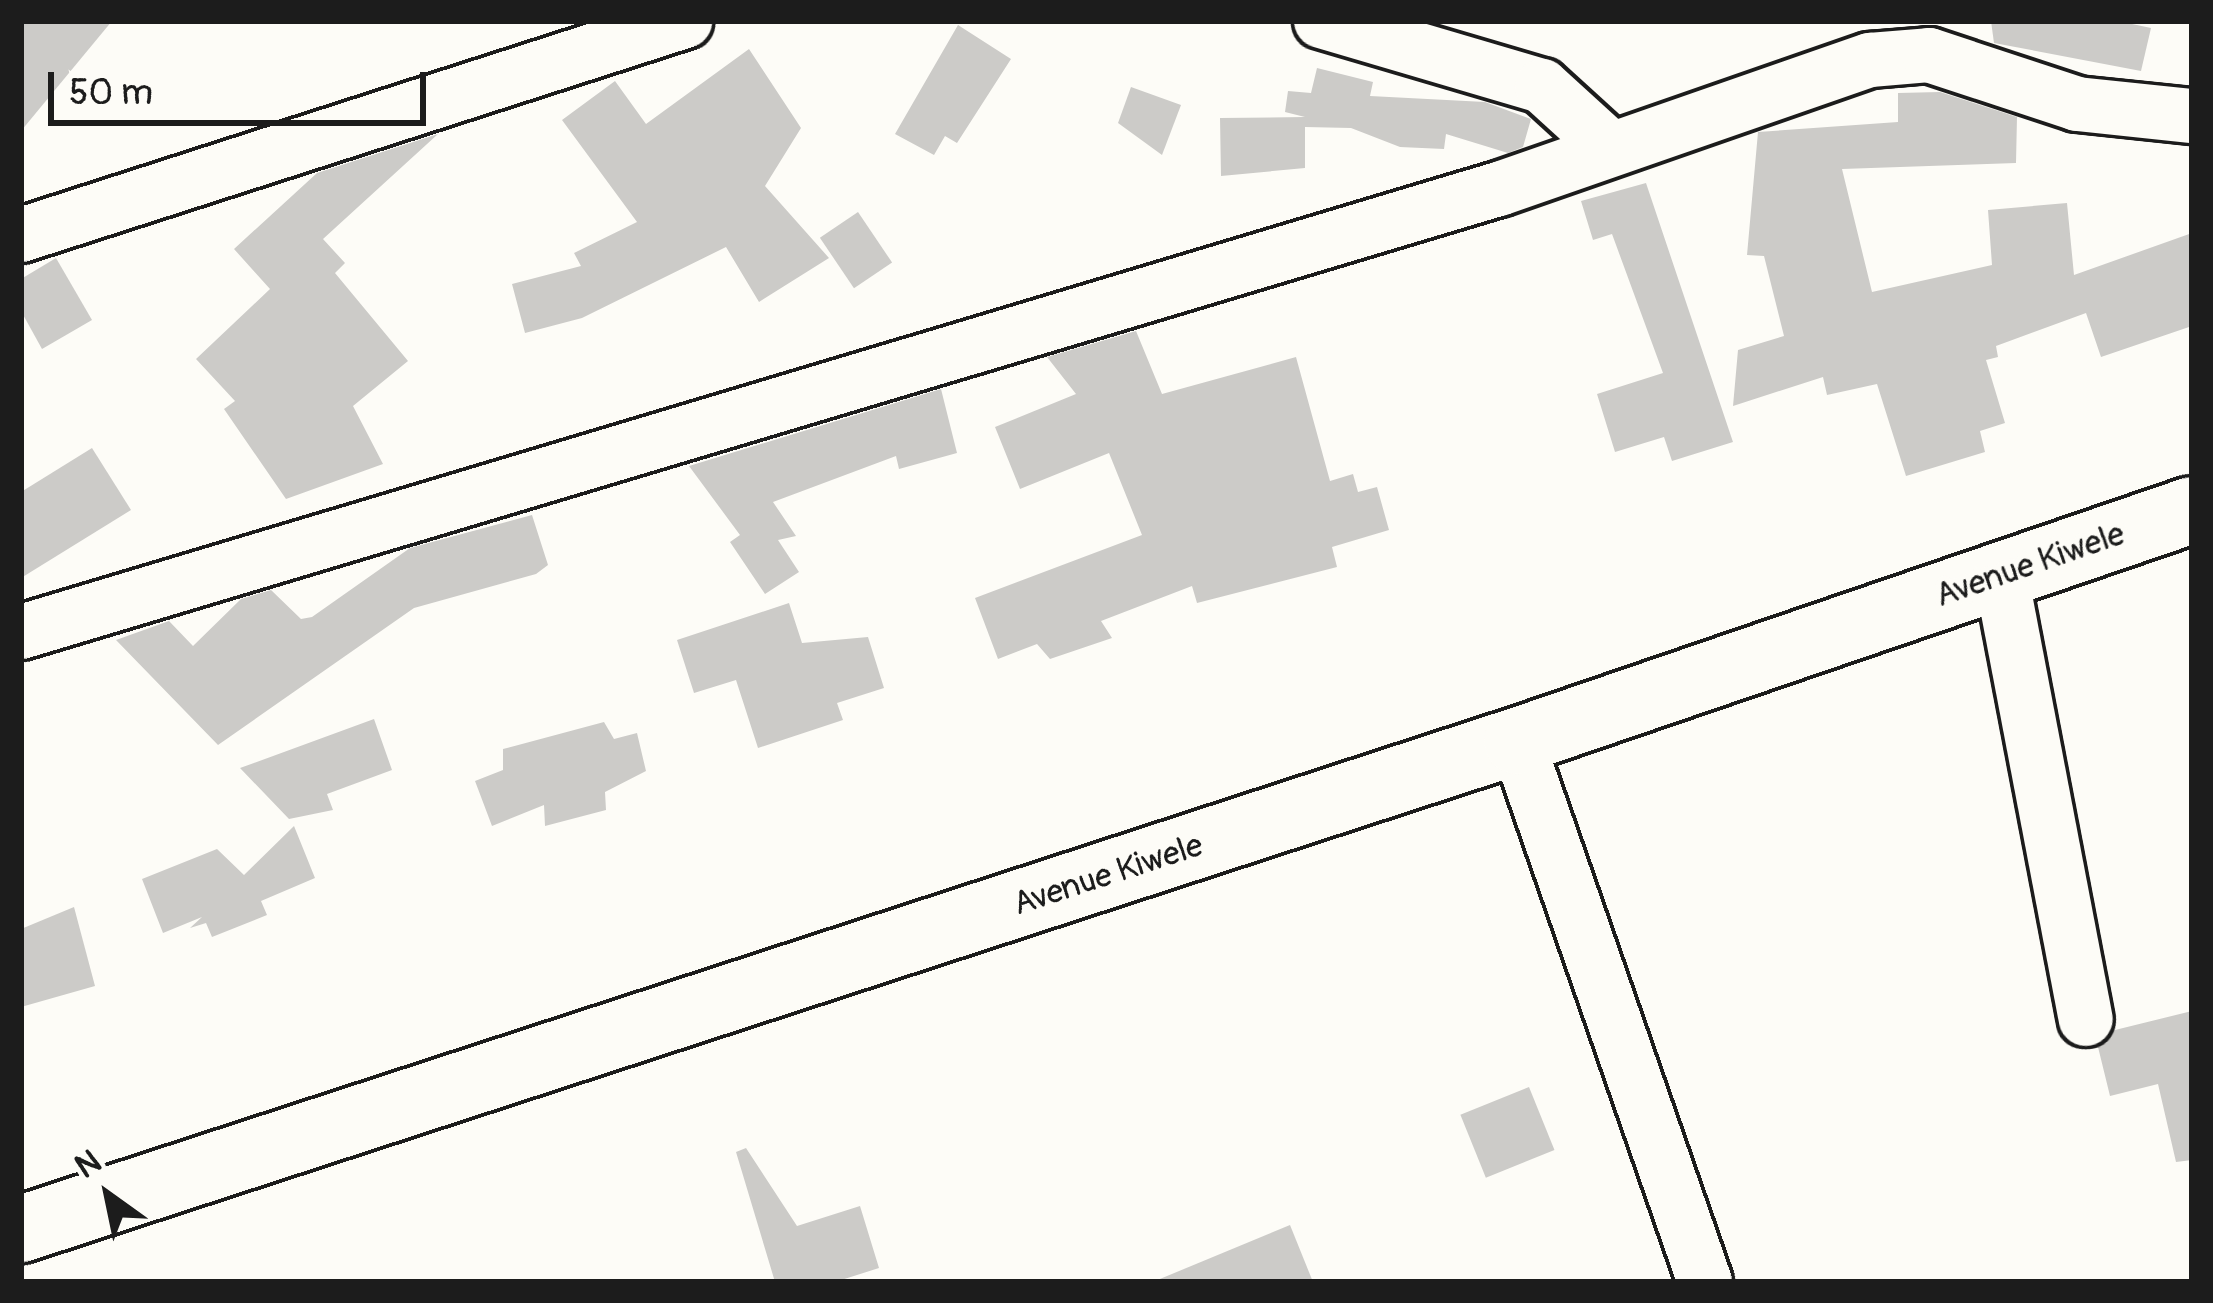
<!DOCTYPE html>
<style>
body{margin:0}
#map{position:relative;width:2213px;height:1303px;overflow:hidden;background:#fdfcf7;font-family:Pangolin,sans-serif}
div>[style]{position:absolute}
.building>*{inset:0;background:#cccbc8;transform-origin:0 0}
.roads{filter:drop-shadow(3px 0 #1c1c1c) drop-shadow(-3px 0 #1c1c1c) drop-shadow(0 3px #1c1c1c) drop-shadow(0 -3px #1c1c1c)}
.street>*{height:54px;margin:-27px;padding:0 27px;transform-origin:27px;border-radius:27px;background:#fdfcf7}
.secondary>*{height:66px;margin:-33px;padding:0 33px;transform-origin:33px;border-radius:33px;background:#fdfcf7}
span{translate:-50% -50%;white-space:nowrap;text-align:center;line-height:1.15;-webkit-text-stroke:10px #fdfcf7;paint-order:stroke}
.street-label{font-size:33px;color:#1c1c1c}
.frame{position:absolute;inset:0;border:24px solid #1c1c1c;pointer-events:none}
.north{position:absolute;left:48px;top:1135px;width:120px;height:120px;-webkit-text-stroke:9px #fdfcf7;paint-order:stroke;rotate:327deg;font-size:33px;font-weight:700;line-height:48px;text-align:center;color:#1c1c1c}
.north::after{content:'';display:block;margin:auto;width:42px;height:54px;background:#1c1c1c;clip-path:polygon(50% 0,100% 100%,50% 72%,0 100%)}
.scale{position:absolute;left:48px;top:72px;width:378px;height:54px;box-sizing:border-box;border:6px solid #1c1c1c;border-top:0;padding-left:15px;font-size:36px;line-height:42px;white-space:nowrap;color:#1c1c1c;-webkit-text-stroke:9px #fdfcf7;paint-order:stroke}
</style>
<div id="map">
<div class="building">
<i style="clip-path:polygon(21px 21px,112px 21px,21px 131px)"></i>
<i style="clip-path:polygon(1991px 21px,2118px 21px,2151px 28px,2141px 71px,1994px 43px)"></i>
<i style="clip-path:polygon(958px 25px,1011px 59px,957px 143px,945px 136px,934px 155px,895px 134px)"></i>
<i style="clip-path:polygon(749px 49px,801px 128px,765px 186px,829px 258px,759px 302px,726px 247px,582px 318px,525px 333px,512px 284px,581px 266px,574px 253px,637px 222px,562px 120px,615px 81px,646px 124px)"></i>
<i style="clip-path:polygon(1317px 68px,1373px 82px,1370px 96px,1485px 102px,1531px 119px,1523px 147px,1508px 153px,1446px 134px,1444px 149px,1400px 147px,1351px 128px,1305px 127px,1305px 168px,1221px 176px,1220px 118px,1305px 117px,1285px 112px,1288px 91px,1311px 93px)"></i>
<i style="clip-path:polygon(1131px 87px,1181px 105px,1162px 155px,1118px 123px)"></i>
<i style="clip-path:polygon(1940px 92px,2017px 117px,2016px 163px,1842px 169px,1872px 292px,1992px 265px,1988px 210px,2067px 203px,2074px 275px,2192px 233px,2192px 326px,2101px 357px,2086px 313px,1996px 346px,1998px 357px,1986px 360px,2005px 423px,1980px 431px,1985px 452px,1906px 476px,1877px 384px,1827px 395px,1823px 377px,1733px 406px,1738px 350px,1784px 336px,1764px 256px,1747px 255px,1758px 132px,1898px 122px,1898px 93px)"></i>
<i style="clip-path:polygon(438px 134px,323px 239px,345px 263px,335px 273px,408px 361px,353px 406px,383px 464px,286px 499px,224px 409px,235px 401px,196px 359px,270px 289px,234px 249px,317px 173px)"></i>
<i style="clip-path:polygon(1646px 183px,1733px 442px,1672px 461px,1664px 437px,1615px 452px,1597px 394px,1663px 373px,1612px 234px,1593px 240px,1581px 201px)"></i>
<i style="left:858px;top:212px;width:61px;height:46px;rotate:56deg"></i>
<i style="clip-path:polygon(56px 258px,92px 320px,42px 349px,21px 311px,21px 279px)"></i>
<i style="clip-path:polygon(1136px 331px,1162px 394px,1296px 357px,1330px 481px,1353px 474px,1358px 492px,1377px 487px,1389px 530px,1332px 547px,1337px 567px,1197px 603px,1192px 586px,1101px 621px,1112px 638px,1050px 659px,1037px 644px,998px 659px,975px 598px,1142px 535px,1109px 453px,1020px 489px,995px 427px,1076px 394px,1047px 357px)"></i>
<i style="clip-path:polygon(941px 389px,957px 453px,899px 469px,896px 456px,773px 502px,796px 536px,778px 540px,799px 572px,765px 594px,730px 542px,740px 535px,689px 466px)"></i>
<i style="clip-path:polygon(92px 448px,131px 510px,21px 578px,21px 492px)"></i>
<i style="clip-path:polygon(532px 515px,548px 565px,536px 574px,414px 608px,218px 745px,116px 640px,169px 621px,193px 646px,241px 599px,271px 590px,301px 619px,312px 617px,410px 548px)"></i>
<i style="clip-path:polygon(789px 603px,802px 643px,868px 637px,884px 688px,837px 703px,843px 720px,758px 748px,736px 680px,694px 693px,677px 640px)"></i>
<i style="clip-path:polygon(374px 719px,392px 770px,327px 794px,333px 810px,289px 819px,240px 768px)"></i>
<i style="clip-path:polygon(604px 722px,614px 739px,637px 733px,646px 771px,605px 792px,606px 810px,545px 826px,544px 805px,492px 826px,475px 781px,503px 770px,503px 749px)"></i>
<i style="clip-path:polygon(294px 826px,315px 878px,261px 901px,267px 915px,212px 937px,206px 923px,190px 928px,202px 917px,163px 933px,142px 879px,217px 849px,244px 875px)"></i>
<i style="clip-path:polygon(74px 907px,95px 986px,21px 1007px,21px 929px)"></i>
<i style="clip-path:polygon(2192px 1011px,2192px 1160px,2176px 1162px,2158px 1084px,2110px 1096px,2098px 1047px,2115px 1030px)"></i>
<i style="left:1529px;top:1087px;width:68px;height:74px;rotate:68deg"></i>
<i style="clip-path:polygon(746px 1148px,797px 1226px,860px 1206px,879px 1268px,835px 1282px,775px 1282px,736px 1152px)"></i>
<i style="clip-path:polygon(1290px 1225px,1313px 1282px,1155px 1282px,1155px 1281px)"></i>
</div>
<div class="roads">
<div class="street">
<i style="left:1321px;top:21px;width:230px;rotate:16.4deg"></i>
<i style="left:1542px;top:86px;width:91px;rotate:42.3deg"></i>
<i style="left:21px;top:235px;width:698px;rotate:-17.86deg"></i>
<i style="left:2001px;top:575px;width:452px;rotate:79.2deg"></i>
<i style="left:21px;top:632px;width:1543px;rotate:-16.69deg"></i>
<i style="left:1499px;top:189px;width:393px;rotate:-19.2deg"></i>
<i style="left:1870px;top:60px;width:59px;rotate:-4.8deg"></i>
<i style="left:1929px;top:55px;width:156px;rotate:18.3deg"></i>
<i style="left:2077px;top:104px;width:116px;rotate:6deg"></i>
<i style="left:1517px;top:741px;width:573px;rotate:70.84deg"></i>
</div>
<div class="secondary">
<i style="left:21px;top:1229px;width:1574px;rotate:-18.07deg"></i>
<i style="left:1517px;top:741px;width:713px;rotate:-18.89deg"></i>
</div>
</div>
<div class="street-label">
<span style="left:2030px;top:565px;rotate:-19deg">Avenue Kiwele</span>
<span style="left:1108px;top:875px;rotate:-18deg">Avenue Kiwele</span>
</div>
<div class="frame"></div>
<div class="north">N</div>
<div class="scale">50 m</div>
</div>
